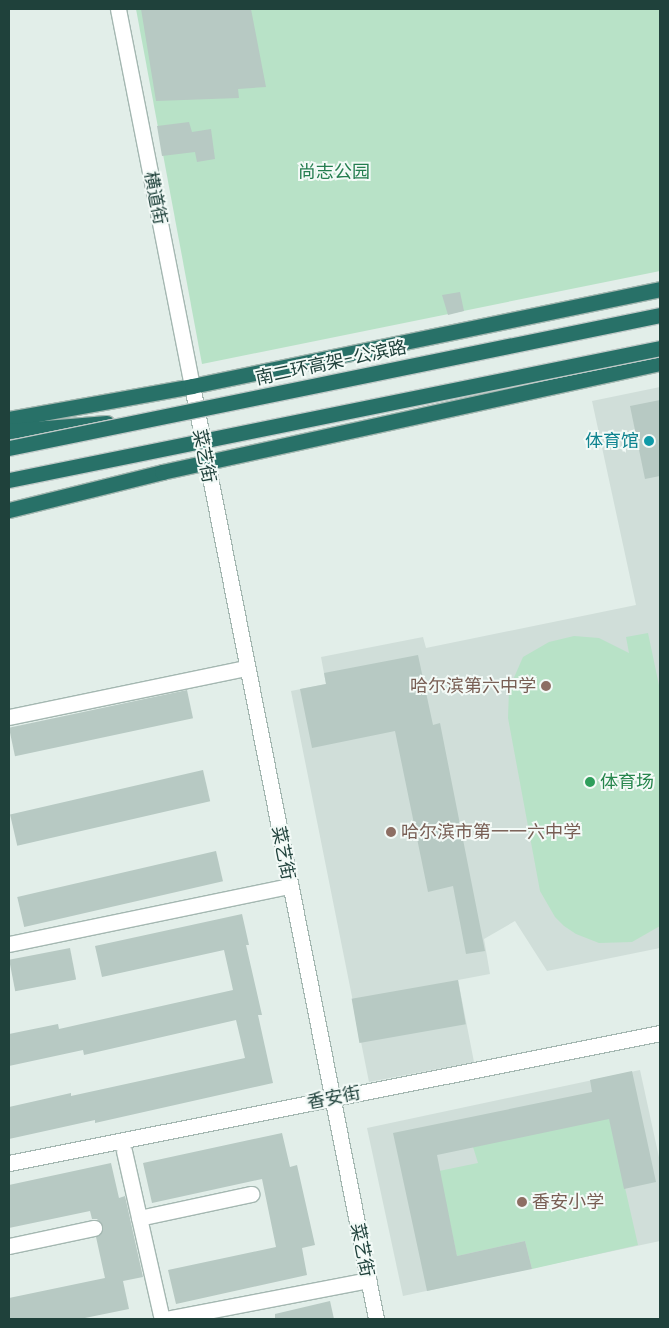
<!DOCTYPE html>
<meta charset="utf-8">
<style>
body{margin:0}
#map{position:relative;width:669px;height:1328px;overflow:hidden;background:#e2eee9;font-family:Poppins,"Noto Sans SC",sans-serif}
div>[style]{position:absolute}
.built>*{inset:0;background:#d0ded9}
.green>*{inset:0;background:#b8e2c7}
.building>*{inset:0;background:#b7c9c3;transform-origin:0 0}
.roads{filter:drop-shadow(1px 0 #a4b7b1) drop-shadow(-1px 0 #a4b7b1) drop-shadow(0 1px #a4b7b1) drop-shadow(0 -1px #a4b7b1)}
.street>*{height:15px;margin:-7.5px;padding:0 7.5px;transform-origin:7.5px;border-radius:7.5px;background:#fff}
.secondary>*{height:15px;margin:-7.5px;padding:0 7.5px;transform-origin:7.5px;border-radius:7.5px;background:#fff}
.highway>*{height:15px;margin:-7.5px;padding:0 7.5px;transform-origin:7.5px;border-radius:7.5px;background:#287168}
.bridges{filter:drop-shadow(1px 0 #c0cac8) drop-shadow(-1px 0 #c0cac8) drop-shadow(0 1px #c0cac8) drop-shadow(0 -1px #c0cac8)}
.highway-bridge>*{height:15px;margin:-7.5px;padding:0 7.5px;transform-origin:7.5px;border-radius:7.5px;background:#287168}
.dots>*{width:14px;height:14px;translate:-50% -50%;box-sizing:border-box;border:2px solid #f3faf7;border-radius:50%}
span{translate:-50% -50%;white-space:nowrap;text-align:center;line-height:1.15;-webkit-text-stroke:4px #f3faf7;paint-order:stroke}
.park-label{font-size:18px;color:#247d4f}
.street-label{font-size:18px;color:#1f413b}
.culture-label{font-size:18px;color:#0d838f}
.right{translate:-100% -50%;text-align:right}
.education-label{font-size:18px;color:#785e54}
.left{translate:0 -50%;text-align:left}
.leisure-label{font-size:18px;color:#27864d}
.frame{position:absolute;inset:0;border:10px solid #1f413b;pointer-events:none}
</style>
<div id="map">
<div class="built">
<i style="clip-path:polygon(660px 387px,660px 948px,547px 971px,515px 921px,484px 939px,490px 974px,458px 980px,474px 1062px,369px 1082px,291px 691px,326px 684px,321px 657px,423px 637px,426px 648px,636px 605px,592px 401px)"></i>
<i style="clip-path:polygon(640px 1070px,660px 1162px,660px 1241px,403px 1296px,367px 1128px)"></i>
</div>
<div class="green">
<i style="clip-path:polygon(136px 9px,660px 9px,660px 271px,202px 364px)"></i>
<i style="clip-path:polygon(648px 633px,660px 690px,660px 926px,632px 942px,599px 943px,576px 934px,564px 926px,555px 917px,540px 891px,508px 718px,509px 689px,523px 657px,549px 642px,574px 636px,599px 638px,629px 653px,626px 637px)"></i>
<i style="clip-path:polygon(606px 1104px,638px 1245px,532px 1269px,525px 1241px,457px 1256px,439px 1171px,478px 1163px,473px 1147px)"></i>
</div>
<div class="building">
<i style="clip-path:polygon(141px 9px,251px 9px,266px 87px,238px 89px,239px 98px,156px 101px)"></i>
<i style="clip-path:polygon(189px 122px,192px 132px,211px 129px,215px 159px,197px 162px,195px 152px,162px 156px,157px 126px)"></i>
<i style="clip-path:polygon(460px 292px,464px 311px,448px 315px,442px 295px)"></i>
<i style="clip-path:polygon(660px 400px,660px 476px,645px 479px,630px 406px)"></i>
<i style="clip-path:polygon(418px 655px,433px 725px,440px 723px,485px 951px,466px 954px,453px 886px,428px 892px,395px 731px,312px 748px,300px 689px,326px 684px,324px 673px)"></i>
<i style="left:187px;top:690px;width:29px;height:182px;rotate:78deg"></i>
<i style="left:203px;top:770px;width:32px;height:198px;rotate:77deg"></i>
<i style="left:216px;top:851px;width:31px;height:204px;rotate:77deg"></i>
<i style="clip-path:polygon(242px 914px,249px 945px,246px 945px,262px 1015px,258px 1015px,273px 1083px,95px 1123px,95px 1120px,9px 1139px,9px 1107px,71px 1093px,71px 1096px,245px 1058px,236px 1020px,84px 1055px,83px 1050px,9px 1066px,9px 1034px,58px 1024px,59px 1029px,233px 990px,224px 950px,102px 977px,95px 946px)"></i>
<i style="left:70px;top:948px;width:32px;height:62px;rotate:79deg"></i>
<i style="left:458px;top:980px;width:45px;height:108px;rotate:80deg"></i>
<i style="clip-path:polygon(632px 1071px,656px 1182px,624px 1189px,609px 1119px,437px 1155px,457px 1256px,525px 1241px,532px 1269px,427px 1291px,393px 1133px,592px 1092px,590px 1080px)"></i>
<i style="clip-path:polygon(282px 1133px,290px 1167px,297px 1165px,315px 1245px,302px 1248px,307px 1275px,176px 1304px,168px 1270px,276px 1247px,262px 1179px,152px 1203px,143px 1163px)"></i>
<i style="clip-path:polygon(111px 1163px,119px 1198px,125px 1196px,143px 1277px,123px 1281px,129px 1309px,80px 1319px,9px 1319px,9px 1298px,105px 1278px,96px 1237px,103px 1231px,103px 1226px,97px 1219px,92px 1219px,90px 1211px,9px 1228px,9px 1185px)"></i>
<i style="clip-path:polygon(330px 1301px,334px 1319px,275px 1319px,275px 1314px)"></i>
</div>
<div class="roads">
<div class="street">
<i style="left:192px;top:386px;width:951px;rotate:78.84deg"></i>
<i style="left:9px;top:717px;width:242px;rotate:-11.7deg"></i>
<i style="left:9px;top:944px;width:287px;rotate:-11.7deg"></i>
<i style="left:124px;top:1151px;width:172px;rotate:77.3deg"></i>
<i style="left:139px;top:1218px;width:115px;rotate:-12.1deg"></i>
<i style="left:9px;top:1246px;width:87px;rotate:-12deg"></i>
<i style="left:166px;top:1319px;width:206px;rotate:-10.9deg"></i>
</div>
<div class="secondary">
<i style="left:118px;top:9px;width:384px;rotate:78.9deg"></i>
<i style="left:9px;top:1163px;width:664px;rotate:-11.29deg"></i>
</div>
<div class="highway">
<i style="left:9px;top:419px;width:186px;rotate:-10.2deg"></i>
<i style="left:192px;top:386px;width:478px;rotate:-11.7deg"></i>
<i style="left:9px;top:431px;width:98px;rotate:-4.7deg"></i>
<i style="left:9px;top:510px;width:158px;rotate:-13.9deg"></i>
<i style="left:162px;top:472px;width:510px;rotate:-12.35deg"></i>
</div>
</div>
<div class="bridges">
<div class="highway-bridge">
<i style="left:9px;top:448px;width:664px;rotate:-11.55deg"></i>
<i style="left:9px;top:480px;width:664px;rotate:-11.46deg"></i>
</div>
</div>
<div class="dots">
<i style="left:649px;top:441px;background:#0f9aa8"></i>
<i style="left:546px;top:686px;background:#8d6e63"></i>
<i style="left:590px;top:782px;background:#2e9e5b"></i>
<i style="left:391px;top:832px;background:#8d6e63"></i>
<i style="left:522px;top:1202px;background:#8d6e63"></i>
</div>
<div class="park-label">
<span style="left:334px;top:172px">尚志公园</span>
</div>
<div class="street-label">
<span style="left:155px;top:198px;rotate:79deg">横道街</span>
<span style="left:331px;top:363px;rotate:-12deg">南二环高架-公滨路</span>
<span style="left:204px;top:456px;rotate:79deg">菜艺街</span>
<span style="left:283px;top:853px;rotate:79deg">菜艺街</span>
<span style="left:334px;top:1098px;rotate:-11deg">香安街</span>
<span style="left:362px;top:1250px;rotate:79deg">菜艺街</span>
</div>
<div class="culture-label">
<span class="right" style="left:639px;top:441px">体育馆</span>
</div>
<div class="education-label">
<span class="right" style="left:536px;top:686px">哈尔滨第六中学</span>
<span class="left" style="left:401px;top:832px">哈尔滨市第一一六中学</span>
<span class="left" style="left:532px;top:1202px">香安小学</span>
</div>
<div class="leisure-label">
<span class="left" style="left:600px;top:782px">体育场</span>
</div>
<div class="frame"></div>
</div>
